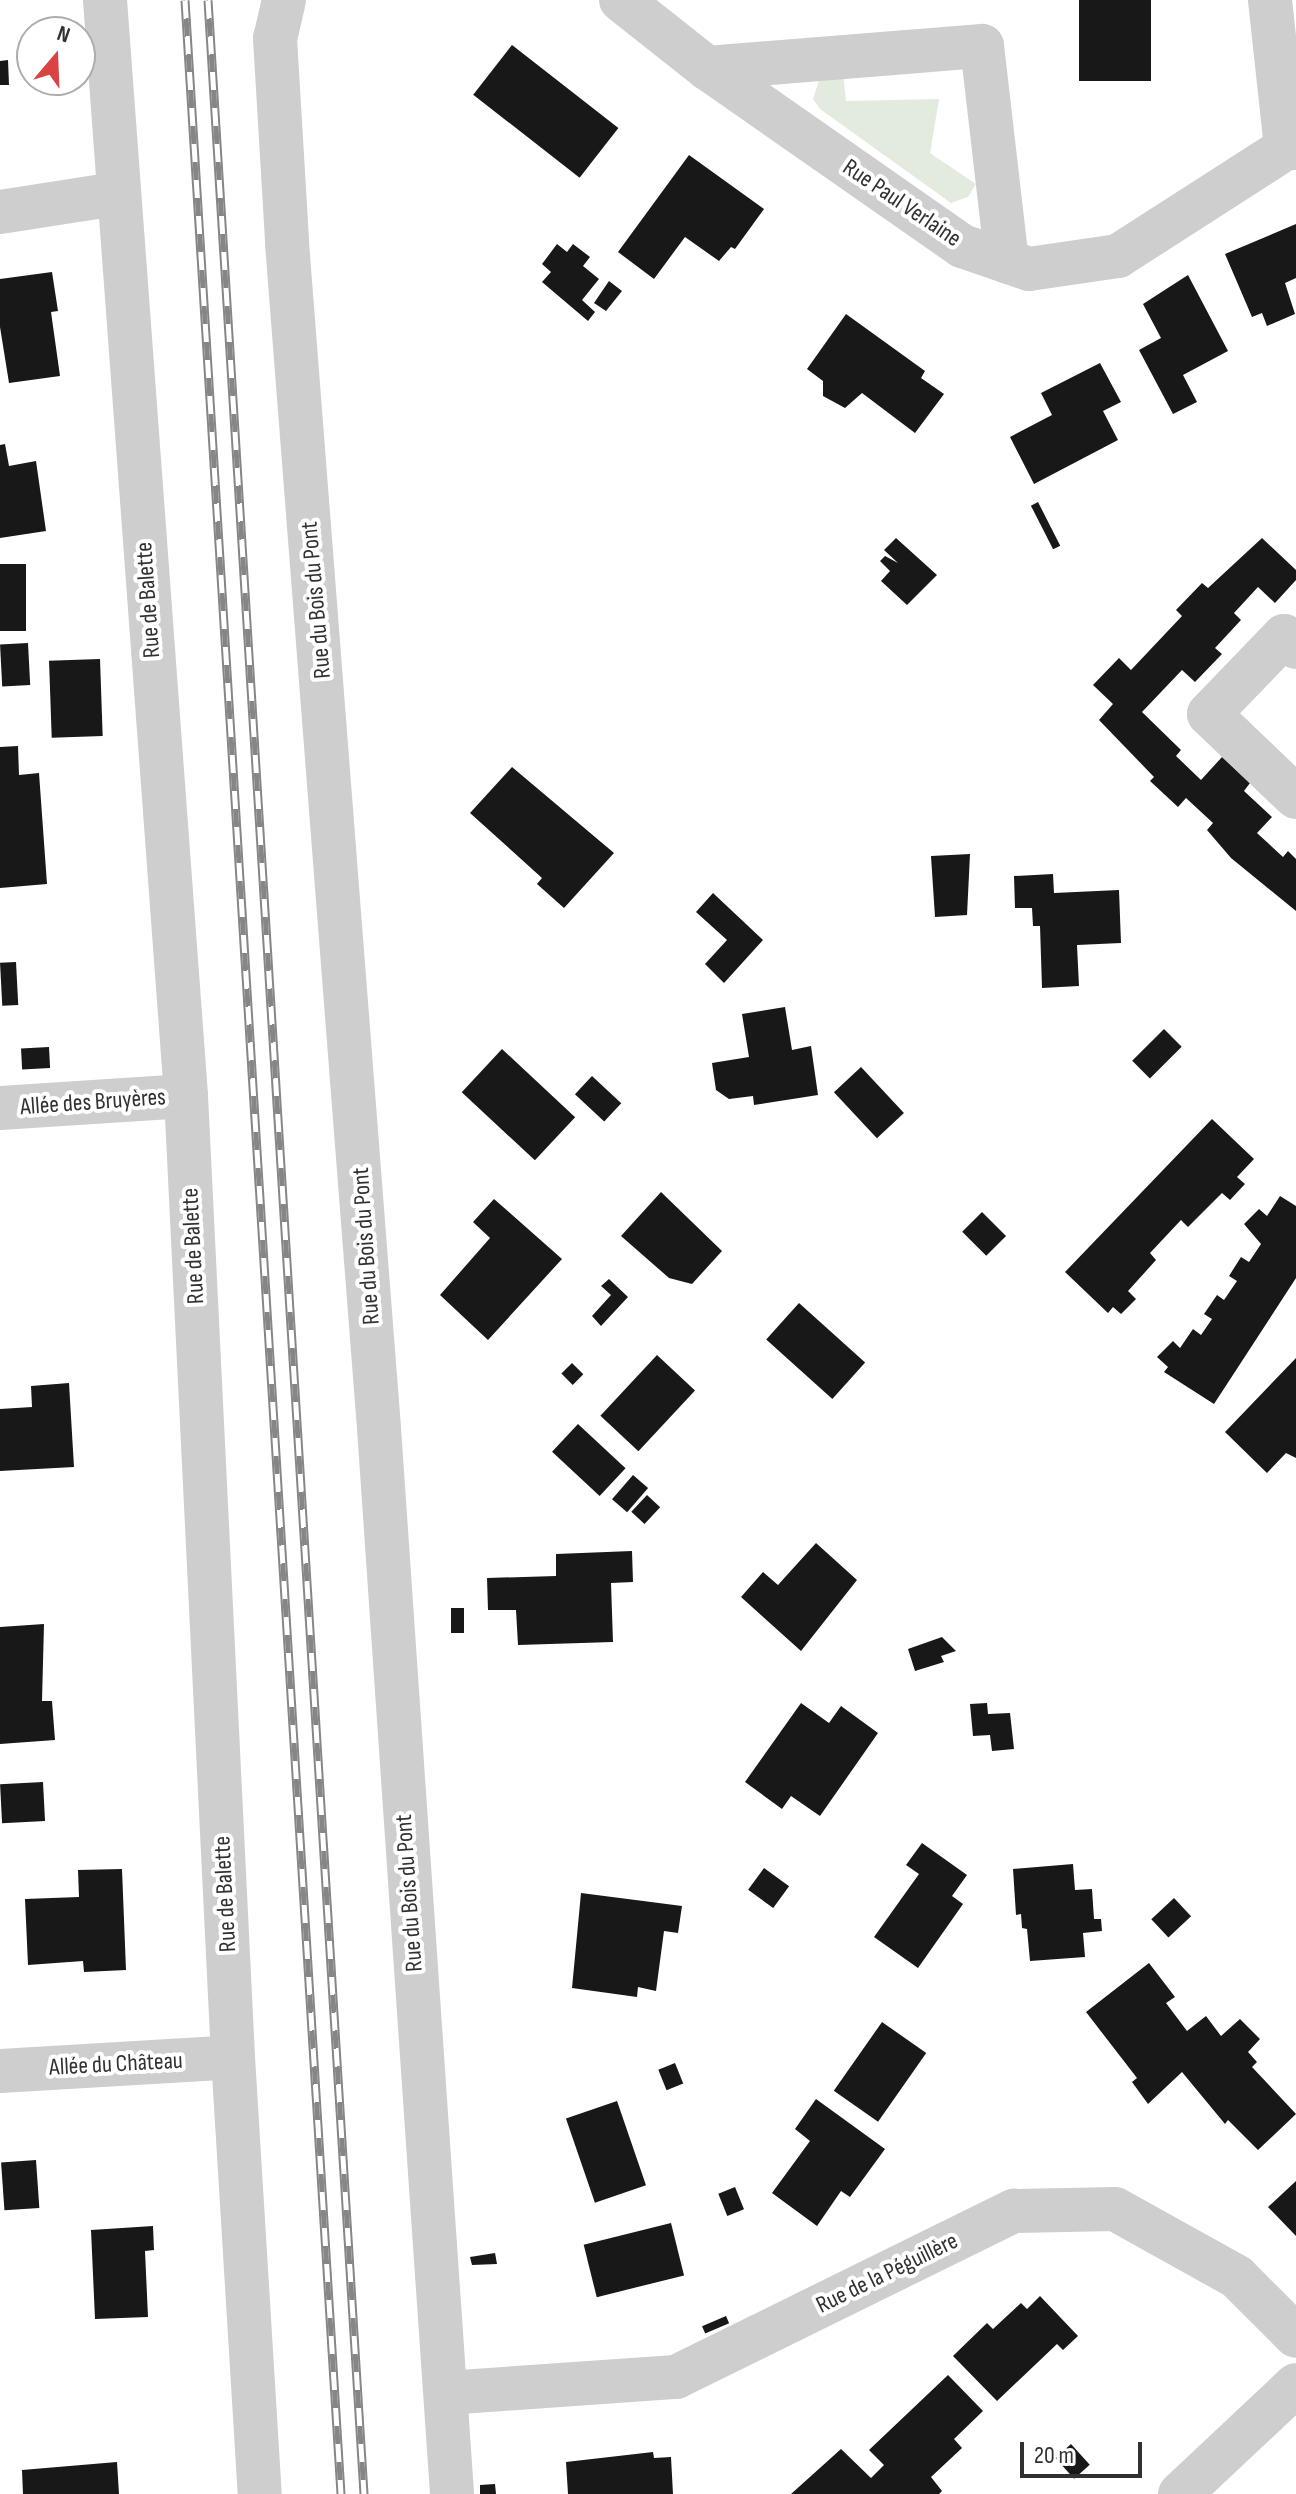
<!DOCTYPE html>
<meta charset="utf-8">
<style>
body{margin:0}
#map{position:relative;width:1296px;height:2494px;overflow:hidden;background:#fff;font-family:"Sofia Sans Condensed",sans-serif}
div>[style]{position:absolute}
.green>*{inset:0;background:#e3eade}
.building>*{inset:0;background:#181818;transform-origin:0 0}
.minor>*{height:44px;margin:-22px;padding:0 22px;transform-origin:22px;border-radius:22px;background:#cecece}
.rail>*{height:9px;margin-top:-4.5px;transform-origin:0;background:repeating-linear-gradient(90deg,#fff 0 18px,#868686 0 36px);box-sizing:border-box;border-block:2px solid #868686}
span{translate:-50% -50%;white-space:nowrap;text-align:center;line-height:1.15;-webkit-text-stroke:8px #fff;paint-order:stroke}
.street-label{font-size:24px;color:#313131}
.north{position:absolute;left:16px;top:16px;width:80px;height:80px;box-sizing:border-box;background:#fff;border:2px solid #adadad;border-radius:50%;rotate:19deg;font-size:22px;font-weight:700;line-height:32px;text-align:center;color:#313131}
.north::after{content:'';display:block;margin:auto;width:28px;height:36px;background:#d94342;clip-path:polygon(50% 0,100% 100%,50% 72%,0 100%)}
.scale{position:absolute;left:1020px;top:2442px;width:122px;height:36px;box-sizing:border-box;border:4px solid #313131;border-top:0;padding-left:10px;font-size:24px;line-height:28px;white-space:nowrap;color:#313131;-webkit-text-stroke:6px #fff;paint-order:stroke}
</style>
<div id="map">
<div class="green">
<i style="clip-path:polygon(843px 72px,846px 101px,939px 99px,930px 153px,976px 184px,968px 197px,951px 203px,820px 109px,813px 99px,820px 77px)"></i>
</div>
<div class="building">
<i style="left:1079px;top:0;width:72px;height:81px"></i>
<i style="left:512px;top:45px;width:135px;height:63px;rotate:38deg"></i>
<i style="clip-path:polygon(8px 60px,9px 85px,0 85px,0 61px)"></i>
<i style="clip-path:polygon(689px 155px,764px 209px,735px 249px,731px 247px,719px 261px,685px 237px,654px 279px,618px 252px)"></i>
<i style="clip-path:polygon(1296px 224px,1296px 278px,1285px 283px,1295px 314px,1267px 326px,1262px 313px,1252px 317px,1225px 254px)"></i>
<i style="clip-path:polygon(557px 244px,567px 252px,573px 244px,590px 257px,583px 266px,599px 279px,582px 300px,595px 312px,588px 321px,542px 282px,551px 272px,542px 264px)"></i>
<i style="clip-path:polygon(52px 272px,58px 311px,51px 312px,60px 376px,9px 383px,0 327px,0 279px)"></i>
<i style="clip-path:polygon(1188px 275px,1228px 351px,1183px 375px,1197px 402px,1173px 414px,1139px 350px,1161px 338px,1143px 304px)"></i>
<i style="clip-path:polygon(609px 281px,622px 291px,606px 311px,594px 303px)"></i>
<i style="clip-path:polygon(846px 314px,925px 371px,921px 378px,944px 394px,915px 433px,862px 393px,845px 408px,823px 396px,823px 381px,807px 369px)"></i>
<i style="clip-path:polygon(1100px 363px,1121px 402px,1103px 411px,1118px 440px,1034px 484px,1010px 437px,1052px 415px,1041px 393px)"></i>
<i style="clip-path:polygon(5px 444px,9px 466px,36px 461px,46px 531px,0 538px,0 445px)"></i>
<i style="left:1038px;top:502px;width:49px;height:8px;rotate:63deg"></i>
<i style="clip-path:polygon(896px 538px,937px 575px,907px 605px,881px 581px,890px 571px,880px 561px,885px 556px,898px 563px,884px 550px)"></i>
<i style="clip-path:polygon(1262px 538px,1296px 570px,1296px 580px,1275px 603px,1258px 587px,1234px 613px,1241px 620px,1215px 648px,1222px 654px,1195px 682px,1182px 670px,1142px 712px,1181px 750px,1176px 756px,1201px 780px,1222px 757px,1250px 783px,1244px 791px,1272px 817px,1257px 833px,1283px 857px,1288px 851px,1296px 859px,1296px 911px,1231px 858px,1207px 830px,1213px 823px,1186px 798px,1178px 807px,1150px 781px,1154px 777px,1099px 720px,1113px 704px,1093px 685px,1119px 658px,1131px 670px,1182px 616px,1176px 610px,1202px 583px,1208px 588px)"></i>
<i style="left:0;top:564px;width:26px;height:67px"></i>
<i style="left:28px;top:643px;width:42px;height:28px;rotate:87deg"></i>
<i style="left:100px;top:659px;width:77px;height:51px;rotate:88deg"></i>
<i style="clip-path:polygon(18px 746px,19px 775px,39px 773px,47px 884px,0 888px,0 747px)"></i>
<i style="clip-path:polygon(512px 767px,614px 853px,564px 908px,537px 884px,542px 878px,470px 813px)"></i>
<i style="clip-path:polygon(970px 854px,967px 915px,935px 917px,931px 856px)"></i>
<i style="clip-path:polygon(1053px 874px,1054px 893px,1119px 890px,1121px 943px,1077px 945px,1079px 986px,1042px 988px,1040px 926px,1033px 926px,1032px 908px,1015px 908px,1014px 876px)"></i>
<i style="clip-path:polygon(713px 893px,763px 940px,724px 983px,705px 964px,727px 940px,696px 912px)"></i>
<i style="left:16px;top:962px;width:43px;height:16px;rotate:87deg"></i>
<i style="clip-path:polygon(785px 1007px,792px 1050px,811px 1046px,818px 1095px,754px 1105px,753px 1096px,729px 1099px,716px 1090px,712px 1063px,749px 1057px,742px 1014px)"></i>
<i style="left:1164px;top:1029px;width:25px;height:45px;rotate:45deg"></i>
<i style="left:49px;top:1047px;width:21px;height:28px;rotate:87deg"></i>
<i style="left:502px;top:1049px;width:100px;height:59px;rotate:43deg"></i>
<i style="left:861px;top:1067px;width:63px;height:37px;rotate:47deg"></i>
<i style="left:592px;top:1076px;width:40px;height:25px;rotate:43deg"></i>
<i style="clip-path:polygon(1212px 1119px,1254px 1159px,1237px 1177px,1245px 1184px,1230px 1200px,1222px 1193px,1188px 1227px,1181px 1220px,1150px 1253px,1156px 1260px,1128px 1291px,1136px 1299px,1121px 1314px,1113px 1307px,1108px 1313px,1065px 1272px)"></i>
<i style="clip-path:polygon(661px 1192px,722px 1251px,692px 1284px,669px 1278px,621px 1236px)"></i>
<i style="clip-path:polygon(1280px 1196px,1296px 1206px,1296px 1278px,1214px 1404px,1164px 1372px,1168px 1367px,1157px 1357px,1173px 1341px,1180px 1348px,1193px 1329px,1201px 1335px,1212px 1319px,1204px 1314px,1217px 1295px,1224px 1300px,1237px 1281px,1229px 1276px,1241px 1257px,1249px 1262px,1261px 1244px,1244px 1224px,1259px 1209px,1267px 1216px)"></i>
<i style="clip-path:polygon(494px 1199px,562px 1259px,488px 1340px,440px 1295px,490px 1238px,473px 1222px)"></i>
<i style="left:982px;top:1212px;width:34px;height:28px;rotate:45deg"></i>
<i style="clip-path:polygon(609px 1279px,628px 1297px,601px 1326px,592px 1316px,611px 1295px,601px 1286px)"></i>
<i style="left:799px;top:1303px;width:89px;height:49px;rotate:42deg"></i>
<i style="left:657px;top:1355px;width:52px;height:83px;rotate:43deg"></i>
<i style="clip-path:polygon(1296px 1358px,1296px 1458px,1286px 1453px,1267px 1473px,1225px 1432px)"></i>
<i style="left:572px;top:1363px;width:16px;height:15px;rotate:45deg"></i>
<i style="clip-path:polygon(69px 1383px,74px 1467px,0 1471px,0 1409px,32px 1407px,31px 1386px)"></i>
<i style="left:578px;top:1424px;width:65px;height:38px;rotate:43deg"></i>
<i style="left:633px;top:1475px;width:20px;height:32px;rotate:41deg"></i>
<i style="left:647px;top:1495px;width:18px;height:23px;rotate:43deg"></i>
<i style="clip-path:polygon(816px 1543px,857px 1580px,801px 1651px,741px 1597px,763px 1572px,778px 1585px)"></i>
<i style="clip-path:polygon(632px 1551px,633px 1582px,611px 1583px,613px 1642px,518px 1645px,516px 1610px,488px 1610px,487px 1578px,556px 1576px,556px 1554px)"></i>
<i style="left:451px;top:1608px;width:13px;height:25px"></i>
<i style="clip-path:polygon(44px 1624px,42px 1701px,52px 1701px,55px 1740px,0 1744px,0 1627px)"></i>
<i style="clip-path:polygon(942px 1637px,956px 1651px,941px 1656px,944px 1662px,915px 1671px,908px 1649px)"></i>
<i style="clip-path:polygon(801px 1703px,829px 1723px,841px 1706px,878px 1733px,820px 1816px,791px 1796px,782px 1809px,745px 1782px)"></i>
<i style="clip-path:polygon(987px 1703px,988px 1714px,1010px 1713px,1014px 1749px,992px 1751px,990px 1735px,973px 1736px,970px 1704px)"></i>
<i style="left:43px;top:1782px;width:39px;height:43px;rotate:87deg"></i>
<i style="clip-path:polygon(922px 1843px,967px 1875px,952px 1896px,963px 1904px,918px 1968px,874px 1937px,919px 1874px,906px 1865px)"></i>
<i style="clip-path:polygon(1073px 1864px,1075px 1890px,1092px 1889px,1094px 1919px,1101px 1919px,1102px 1931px,1083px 1933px,1085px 1957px,1030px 1961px,1027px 1929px,1022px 1928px,1021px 1914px,1016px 1915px,1013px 1869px)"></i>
<i style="left:764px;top:1868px;width:31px;height:27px;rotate:36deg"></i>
<i style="clip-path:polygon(122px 1869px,126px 1970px,84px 1972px,83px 1961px,28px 1965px,25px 1899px,79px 1897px,78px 1870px)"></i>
<i style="clip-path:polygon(581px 1893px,682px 1906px,678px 1933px,664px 1931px,656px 1991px,638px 1987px,637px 1997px,572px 1988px)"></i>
<i style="left:1174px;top:1898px;width:25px;height:31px;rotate:47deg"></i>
<i style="clip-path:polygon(1149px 1963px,1175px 1997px,1166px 2003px,1187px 2031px,1206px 2016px,1221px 2036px,1240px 2019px,1260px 2039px,1248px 2052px,1257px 2062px,1252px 2067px,1296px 2114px,1258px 2150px,1228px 2120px,1225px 2124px,1182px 2072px,1148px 2104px,1132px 2082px,1137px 2078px,1086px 2012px)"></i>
<i style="left:882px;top:2022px;width:54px;height:84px;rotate:35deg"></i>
<i style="left:675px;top:2063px;width:22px;height:18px;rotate:68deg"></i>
<i style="clip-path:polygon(816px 2099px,885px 2149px,850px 2197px,841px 2191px,817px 2226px,772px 2193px,810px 2141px,795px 2129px)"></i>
<i style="left:617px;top:2101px;width:89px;height:54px;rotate:71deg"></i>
<i style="left:36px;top:2160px;width:48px;height:35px;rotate:86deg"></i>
<i style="clip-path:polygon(1296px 2181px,1296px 2236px,1268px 2207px)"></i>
<i style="left:735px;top:2187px;width:24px;height:18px;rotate:68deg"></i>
<i style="left:671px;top:2223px;width:54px;height:90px;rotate:76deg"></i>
<i style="clip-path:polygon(153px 2226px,154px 2250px,145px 2251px,148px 2317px,95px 2319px,91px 2230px)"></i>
<i style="clip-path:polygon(495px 2253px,497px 2264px,472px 2265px,470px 2257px)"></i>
<i style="clip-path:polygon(1040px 2296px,1078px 2336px,1063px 2350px,1057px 2344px,997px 2401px,953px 2356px,987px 2323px,993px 2329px,1021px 2303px,1027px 2309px)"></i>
<i style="left:726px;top:2316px;width:8px;height:26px;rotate:67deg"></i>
<i style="clip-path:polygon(948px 2375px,983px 2411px,954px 2439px,962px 2448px,931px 2477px,942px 2491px,939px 2494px,791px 2494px,841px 2449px,871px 2478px,884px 2465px,869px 2450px)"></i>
<i style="left:1071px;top:2444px;width:28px;height:21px;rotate:48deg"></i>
<i style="clip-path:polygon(653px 2452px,654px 2458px,671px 2457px,673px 2494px,568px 2494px,566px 2462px)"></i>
<i style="clip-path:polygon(117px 2462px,119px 2494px,23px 2494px,22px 2470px)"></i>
<i style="clip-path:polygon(495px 2484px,496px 2494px,480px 2494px,480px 2485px)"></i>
</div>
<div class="minor">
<i style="left:105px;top:0;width:1099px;rotate:85.77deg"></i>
<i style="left:186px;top:1096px;width:962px;rotate:87.2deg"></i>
<i style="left:233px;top:2057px;width:438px;rotate:86.5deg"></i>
<i style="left:284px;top:0;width:39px;rotate:103deg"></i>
<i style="left:275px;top:38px;width:205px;rotate:86.6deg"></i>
<i style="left:287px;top:243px;width:1189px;rotate:85.56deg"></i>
<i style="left:379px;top:1428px;width:1068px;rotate:86.08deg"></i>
<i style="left:621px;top:0;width:110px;rotate:38.3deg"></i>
<i style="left:707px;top:68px;width:311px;rotate:34.9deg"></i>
<i style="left:962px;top:246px;width:71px;rotate:18.9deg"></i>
<i style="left:1029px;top:269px;width:90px;rotate:-8.3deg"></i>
<i style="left:1118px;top:256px;width:200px;rotate:-32.7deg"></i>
<i style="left:1286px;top:148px;width:10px"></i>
<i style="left:1270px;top:0;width:149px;rotate:83.8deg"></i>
<i style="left:707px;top:68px;width:276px;rotate:-4.6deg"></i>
<i style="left:982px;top:46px;width:217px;rotate:83.4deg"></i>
<i style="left:0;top:212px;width:117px;rotate:-8.8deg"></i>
<i style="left:1296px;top:647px;width:16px;rotate:-137deg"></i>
<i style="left:1284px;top:636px;width:108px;rotate:133.9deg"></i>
<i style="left:1209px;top:714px;width:120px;rotate:43.7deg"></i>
<i style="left:0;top:1108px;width:186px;rotate:-3.7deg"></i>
<i style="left:0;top:2071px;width:233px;rotate:-3.4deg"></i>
<i style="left:446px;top:2393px;width:231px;rotate:-4deg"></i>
<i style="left:676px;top:2377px;width:377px;rotate:-26.2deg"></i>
<i style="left:1014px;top:2211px;width:101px;rotate:-1.1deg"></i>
<i style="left:1115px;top:2209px;width:140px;rotate:29.1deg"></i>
<i style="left:1237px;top:2277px;width:83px;rotate:45deg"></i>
<i style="left:1180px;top:2494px;width:159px;rotate:-43.2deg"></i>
</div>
<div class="rail">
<i style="left:185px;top:0;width:2499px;rotate:86.42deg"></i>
<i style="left:208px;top:0;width:2499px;rotate:86.42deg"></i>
</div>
<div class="street-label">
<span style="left:902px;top:203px;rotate:34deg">Rue Paul Verlaine</span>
<span style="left:148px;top:600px;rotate:-94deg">Rue de Balette</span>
<span style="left:316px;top:600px;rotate:-95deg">Rue du Bois du Pont</span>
<span style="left:93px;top:1102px;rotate:-4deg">Allée des Bruyères</span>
<span style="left:193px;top:1246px;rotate:-93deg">Rue de Balette</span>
<span style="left:366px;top:1246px;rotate:-94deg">Rue du Bois du Pont</span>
<span style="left:409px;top:1893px;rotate:-94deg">Rue du Bois du Pont</span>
<span style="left:225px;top:1894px;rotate:-93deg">Rue de Balette</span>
<span style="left:116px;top:2064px;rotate:-3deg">Allée du Château</span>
<span style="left:887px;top:2273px;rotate:-26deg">Rue de la Péguillère</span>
</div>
<div class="north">N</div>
<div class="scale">20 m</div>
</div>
